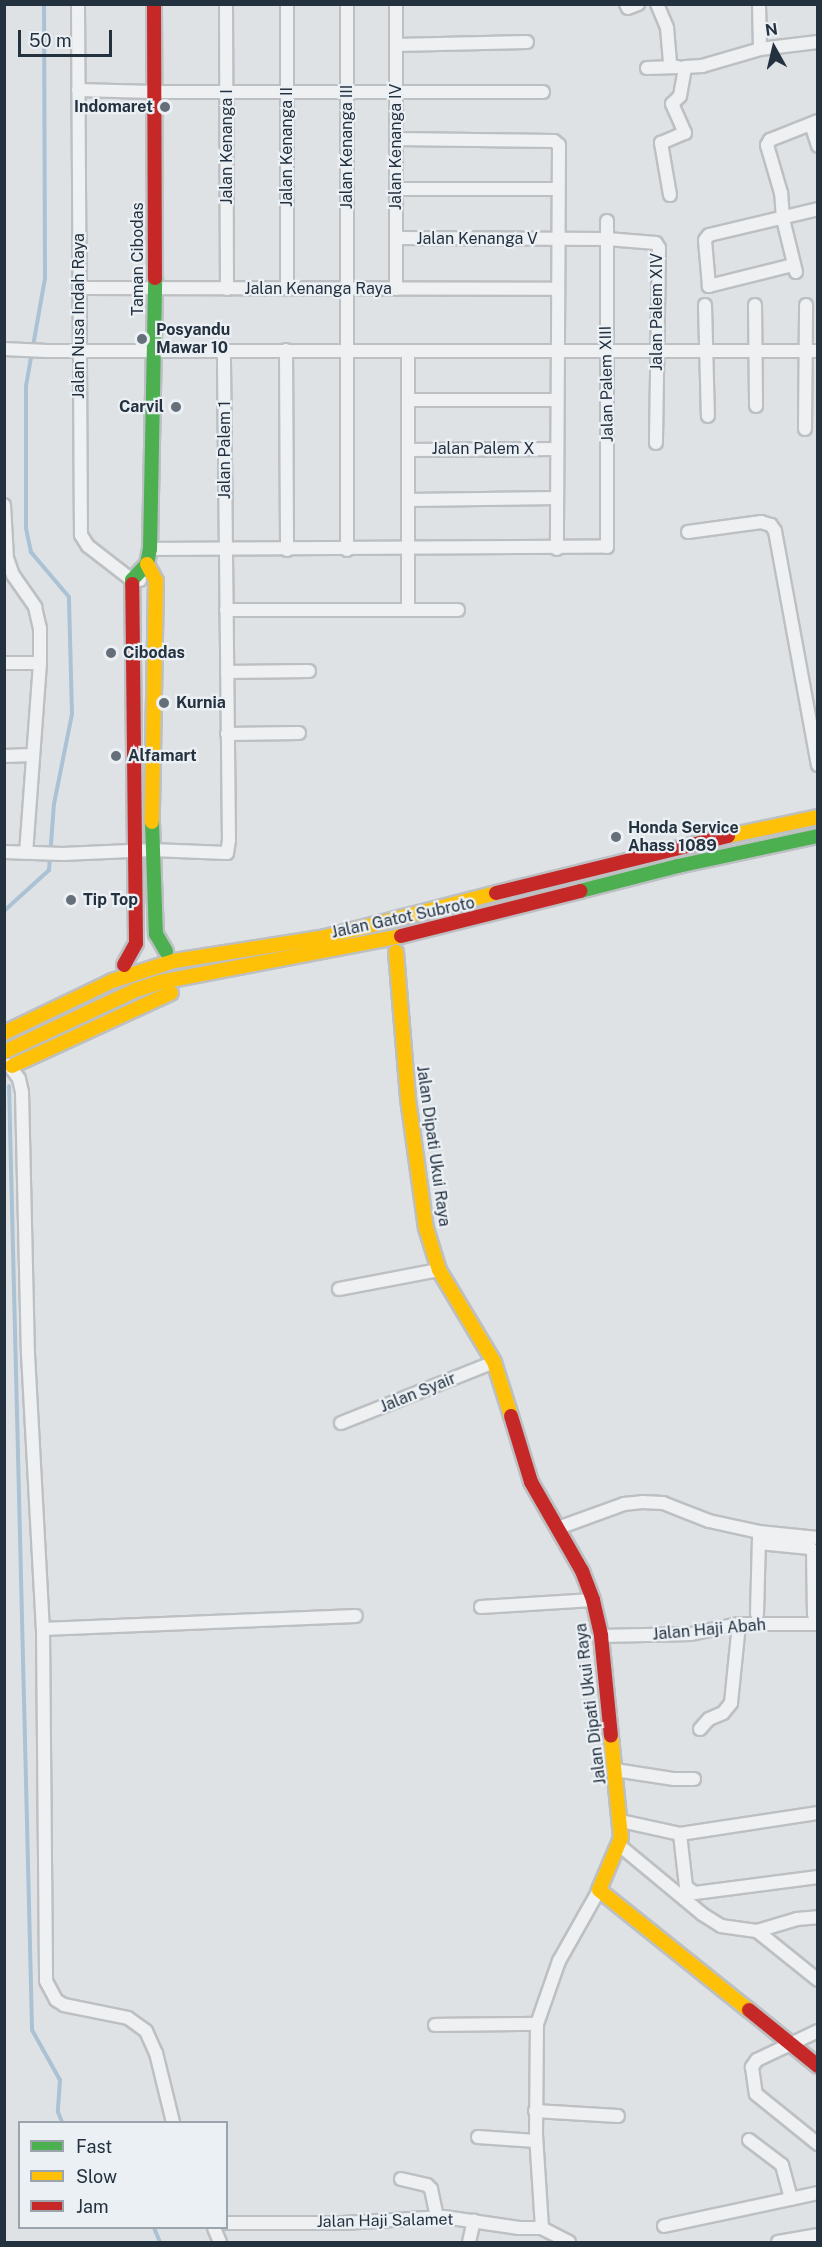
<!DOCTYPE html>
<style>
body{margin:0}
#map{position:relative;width:822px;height:2247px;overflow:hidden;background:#dfe2e5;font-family:"Public Sans",sans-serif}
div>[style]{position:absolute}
.stream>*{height:4px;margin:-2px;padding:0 2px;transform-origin:2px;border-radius:2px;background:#aac2d4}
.roads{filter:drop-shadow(2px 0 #bdc0c3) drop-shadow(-2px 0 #bdc0c3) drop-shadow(0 2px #bdc0c3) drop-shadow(0 -2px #bdc0c3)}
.street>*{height:12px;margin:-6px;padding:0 6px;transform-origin:6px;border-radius:6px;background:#eef0f2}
.fast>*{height:14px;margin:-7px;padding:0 7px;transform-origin:7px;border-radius:7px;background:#4caf50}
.slow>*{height:14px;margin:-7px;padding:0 7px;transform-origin:7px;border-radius:7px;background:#ffc107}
.jam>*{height:14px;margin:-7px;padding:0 7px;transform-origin:7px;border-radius:7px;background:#c62828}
.dots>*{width:16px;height:16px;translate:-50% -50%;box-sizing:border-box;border:3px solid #ebf0f5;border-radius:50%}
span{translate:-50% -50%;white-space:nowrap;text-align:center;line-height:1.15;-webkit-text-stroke:4.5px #ebf0f5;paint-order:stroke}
.poi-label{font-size:16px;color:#24313f;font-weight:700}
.right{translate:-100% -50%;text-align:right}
.left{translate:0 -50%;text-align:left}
.street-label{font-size:16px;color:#24313f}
.frame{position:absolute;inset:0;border:6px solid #24313f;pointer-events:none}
.legend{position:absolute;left:18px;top:2121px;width:210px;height:108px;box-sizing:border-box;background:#ebf0f5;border:2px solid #9ba4ac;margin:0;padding:8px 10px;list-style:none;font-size:18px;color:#24313f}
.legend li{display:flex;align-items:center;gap:12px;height:30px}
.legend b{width:30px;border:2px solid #9ba4ac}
.north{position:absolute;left:744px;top:18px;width:60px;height:60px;-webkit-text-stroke:4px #ebf0f5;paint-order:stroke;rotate:352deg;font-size:16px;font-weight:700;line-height:24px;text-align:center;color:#24313f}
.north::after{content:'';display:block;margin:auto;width:21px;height:27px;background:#24313f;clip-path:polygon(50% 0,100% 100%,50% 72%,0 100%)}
.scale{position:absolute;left:18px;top:30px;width:94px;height:27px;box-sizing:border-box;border:3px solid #24313f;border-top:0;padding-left:8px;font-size:18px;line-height:21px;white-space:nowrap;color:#24313f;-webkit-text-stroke:4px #ebf0f5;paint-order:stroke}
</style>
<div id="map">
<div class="stream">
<i style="left:4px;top:911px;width:61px;rotate:-42.3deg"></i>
<i style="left:49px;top:870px;width:66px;rotate:-85.7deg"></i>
<i style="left:54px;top:804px;width:92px;rotate:-78.7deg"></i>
<i style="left:72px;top:714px;width:117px;rotate:-91.5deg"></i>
<i style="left:69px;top:597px;width:59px;rotate:-130.2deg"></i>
<i style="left:31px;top:552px;width:25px;rotate:-102deg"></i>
<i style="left:26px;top:528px;width:142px;rotate:-90deg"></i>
<i style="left:26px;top:386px;width:110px;rotate:-80deg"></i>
<i style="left:45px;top:278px;width:274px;rotate:-90.2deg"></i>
<i style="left:9px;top:1086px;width:944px;rotate:88.6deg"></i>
<i style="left:32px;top:2030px;width:57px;rotate:60.8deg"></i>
<i style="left:60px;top:2080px;width:32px;rotate:94deg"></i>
<i style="left:58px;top:2112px;width:11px;rotate:68deg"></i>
<i style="left:154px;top:2228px;width:15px;rotate:67deg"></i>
</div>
<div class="roads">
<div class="street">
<i style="left:78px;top:4px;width:531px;rotate:89.68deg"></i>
<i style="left:81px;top:535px;width:13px;rotate:58deg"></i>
<i style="left:88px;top:546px;width:56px;rotate:37.7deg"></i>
<i style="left:132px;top:580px;width:8px"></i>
<i style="left:226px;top:4px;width:285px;rotate:89.8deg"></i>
<i style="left:287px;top:4px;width:285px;rotate:90deg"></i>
<i style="left:626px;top:4px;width:4px;rotate:63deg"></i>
<i style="left:628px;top:8px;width:11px;rotate:-22deg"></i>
<i style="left:657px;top:4px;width:26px;rotate:67deg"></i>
<i style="left:667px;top:28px;width:38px;rotate:85deg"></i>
<i style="left:759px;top:4px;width:45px;rotate:88.7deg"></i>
<i style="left:396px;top:45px;width:131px;rotate:-1.3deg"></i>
<i style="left:647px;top:68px;width:31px;rotate:-2deg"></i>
<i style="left:78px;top:90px;width:76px;rotate:1.5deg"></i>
<i style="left:154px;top:92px;width:389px"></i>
<i style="left:811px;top:124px;width:23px;rotate:72deg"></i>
<i style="left:396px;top:139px;width:158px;rotate:0.7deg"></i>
<i style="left:554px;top:141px;width:6px;rotate:39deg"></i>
<i style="left:559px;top:145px;width:404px;rotate:90.3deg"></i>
<i style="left:396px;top:189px;width:162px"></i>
<i style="left:670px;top:195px;width:53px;rotate:-99.8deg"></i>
<i style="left:661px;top:143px;width:26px;rotate:-23deg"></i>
<i style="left:685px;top:133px;width:32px;rotate:-114deg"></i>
<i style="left:672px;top:104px;width:11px;rotate:-45deg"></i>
<i style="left:680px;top:96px;width:29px;rotate:-80deg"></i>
<i style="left:685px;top:67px;width:17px;rotate:-3deg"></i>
<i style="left:702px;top:66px;width:60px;rotate:-16.3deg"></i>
<i style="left:760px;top:49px;width:58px;rotate:-6.9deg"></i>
<i style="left:396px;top:238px;width:211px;rotate:0.3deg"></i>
<i style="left:607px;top:239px;width:49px;rotate:4.7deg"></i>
<i style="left:656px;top:243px;width:6px;rotate:59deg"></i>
<i style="left:659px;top:248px;width:195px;rotate:90.9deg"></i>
<i style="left:793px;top:265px;width:87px;rotate:166deg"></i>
<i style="left:709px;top:286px;width:46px;rotate:-95deg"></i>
<i style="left:705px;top:240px;width:6px;rotate:-51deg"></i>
<i style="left:709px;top:235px;width:112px;rotate:-13.4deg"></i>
<i style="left:796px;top:272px;width:55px;rotate:-103.8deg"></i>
<i style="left:783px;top:219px;width:26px;rotate:-94deg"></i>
<i style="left:781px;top:193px;width:50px;rotate:-106.3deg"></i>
<i style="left:767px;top:145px;width:6px;rotate:-59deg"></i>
<i style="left:770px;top:140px;width:52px;rotate:-21.6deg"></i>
<i style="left:79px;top:288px;width:479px;rotate:0.1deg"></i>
<i style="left:396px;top:289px;width:285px;rotate:-90deg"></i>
<i style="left:705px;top:305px;width:111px;rotate:88.5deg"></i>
<i style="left:755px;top:305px;width:101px;rotate:89.4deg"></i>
<i style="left:4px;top:349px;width:43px;rotate:2.7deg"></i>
<i style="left:47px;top:351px;width:771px"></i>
<i style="left:286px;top:350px;width:200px;rotate:89.7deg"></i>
<i style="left:408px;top:400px;width:149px"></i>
<i style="left:805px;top:429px;width:124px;rotate:-89.5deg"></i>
<i style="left:408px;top:450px;width:149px;rotate:-0.4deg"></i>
<i style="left:408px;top:500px;width:149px;rotate:-0.8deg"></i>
<i style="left:4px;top:505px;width:53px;rotate:86.8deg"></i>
<i style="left:7px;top:558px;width:18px;rotate:71deg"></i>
<i style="left:13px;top:575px;width:39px;rotate:55deg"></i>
<i style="left:35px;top:607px;width:22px;rotate:77deg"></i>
<i style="left:40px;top:628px;width:35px;rotate:90deg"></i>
<i style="left:40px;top:663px;width:190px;rotate:94.2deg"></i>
<i style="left:688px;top:532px;width:74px;rotate:-7.8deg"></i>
<i style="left:761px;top:522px;width:10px;rotate:17deg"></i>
<i style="left:771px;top:525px;width:7px;rotate:56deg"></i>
<i style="left:775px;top:531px;width:238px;rotate:79.6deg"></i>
<i style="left:150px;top:549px;width:457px;rotate:-0.3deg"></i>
<i style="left:607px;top:547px;width:326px;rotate:-90deg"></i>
<i style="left:347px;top:550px;width:546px;rotate:-90deg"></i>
<i style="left:408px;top:609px;width:258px;rotate:-90deg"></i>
<i style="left:226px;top:610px;width:232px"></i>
<i style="left:4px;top:663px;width:36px"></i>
<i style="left:227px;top:672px;width:82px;rotate:-0.7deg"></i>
<i style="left:227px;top:734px;width:72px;rotate:-0.8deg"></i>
<i style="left:4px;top:756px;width:29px;rotate:-2deg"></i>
<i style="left:4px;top:852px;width:59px;rotate:1.9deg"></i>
<i style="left:63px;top:854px;width:89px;rotate:-2.6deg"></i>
<i style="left:152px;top:850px;width:75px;rotate:2.3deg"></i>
<i style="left:227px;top:853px;width:13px;rotate:-81deg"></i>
<i style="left:229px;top:840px;width:490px;rotate:-90.6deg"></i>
<i style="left:9px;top:1065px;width:17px;rotate:54deg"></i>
<i style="left:19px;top:1079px;width:13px;rotate:77deg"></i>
<i style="left:22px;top:1092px;width:262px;rotate:88.7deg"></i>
<i style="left:28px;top:1354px;width:275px;rotate:86.9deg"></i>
<i style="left:43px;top:1629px;width:352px;rotate:89.5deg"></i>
<i style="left:46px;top:1981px;width:21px;rotate:62deg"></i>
<i style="left:56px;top:2000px;width:9px;rotate:32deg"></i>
<i style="left:64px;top:2005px;width:65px;rotate:11.5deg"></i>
<i style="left:128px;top:2018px;width:22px;rotate:36deg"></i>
<i style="left:146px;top:2031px;width:24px;rotate:66deg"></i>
<i style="left:156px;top:2053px;width:71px;rotate:76.2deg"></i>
<i style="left:339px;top:1289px;width:102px;rotate:-10.8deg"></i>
<i style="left:341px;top:1423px;width:165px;rotate:-21.7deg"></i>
<i style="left:558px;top:1528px;width:70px;rotate:-20deg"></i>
<i style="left:624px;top:1504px;width:18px;rotate:-6deg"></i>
<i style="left:642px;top:1502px;width:21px;rotate:3deg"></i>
<i style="left:663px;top:1503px;width:49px;rotate:21.4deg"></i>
<i style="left:709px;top:1521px;width:51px;rotate:12.4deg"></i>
<i style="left:759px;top:1532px;width:59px;rotate:5.8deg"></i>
<i style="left:759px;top:1543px;width:51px;rotate:5.6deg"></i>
<i style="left:810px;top:1548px;width:4px;rotate:45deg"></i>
<i style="left:813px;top:1551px;width:64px;rotate:89.1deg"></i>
<i style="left:481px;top:1607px;width:112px;rotate:-3.6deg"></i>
<i style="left:757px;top:1614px;width:77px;rotate:-88.5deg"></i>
<i style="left:43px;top:1629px;width:313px;rotate:-2.4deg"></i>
<i style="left:601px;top:1636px;width:90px;rotate:-1.3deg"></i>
<i style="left:691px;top:1634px;width:49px;rotate:-11.8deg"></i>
<i style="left:739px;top:1624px;width:79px"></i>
<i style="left:700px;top:1729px;width:13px;rotate:-48deg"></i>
<i style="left:709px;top:1719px;width:15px;rotate:-23deg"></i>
<i style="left:723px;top:1713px;width:13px;rotate:-51deg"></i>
<i style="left:731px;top:1703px;width:79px;rotate:-84.2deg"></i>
<i style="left:615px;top:1770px;width:60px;rotate:8.7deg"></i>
<i style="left:674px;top:1779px;width:20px"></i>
<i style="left:621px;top:1821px;width:60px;rotate:12.4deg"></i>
<i style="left:680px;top:1834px;width:140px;rotate:-8.7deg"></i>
<i style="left:680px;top:1834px;width:53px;rotate:83.5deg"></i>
<i style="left:686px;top:1887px;width:11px;rotate:34deg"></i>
<i style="left:695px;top:1893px;width:124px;rotate:-7.4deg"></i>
<i style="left:619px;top:1845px;width:108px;rotate:39.7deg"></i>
<i style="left:702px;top:1914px;width:22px;rotate:32deg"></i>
<i style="left:721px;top:1926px;width:36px;rotate:8deg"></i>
<i style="left:757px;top:1931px;width:42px;rotate:-16.7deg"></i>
<i style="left:797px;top:1919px;width:21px;rotate:-5deg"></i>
<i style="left:757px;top:1931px;width:78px;rotate:38.8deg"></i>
<i style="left:435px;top:2025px;width:102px;rotate:-0.6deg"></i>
<i style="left:818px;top:2031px;width:68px;rotate:154.6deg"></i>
<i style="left:757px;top:2060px;width:9px;rotate:126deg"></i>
<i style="left:752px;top:2067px;width:27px;rotate:82deg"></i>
<i style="left:756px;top:2094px;width:80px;rotate:38.9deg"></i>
<i style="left:535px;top:2111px;width:83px;rotate:3.4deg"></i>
<i style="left:478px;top:2137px;width:58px;rotate:3.9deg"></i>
<i style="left:749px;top:2140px;width:41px;rotate:37.1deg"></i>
<i style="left:782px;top:2165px;width:35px;rotate:75deg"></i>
<i style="left:401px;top:2179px;width:27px;rotate:13deg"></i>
<i style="left:427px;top:2185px;width:6px;rotate:45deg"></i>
<i style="left:431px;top:2189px;width:29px;rotate:78deg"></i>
<i style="left:226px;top:2223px;width:117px"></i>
<i style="left:343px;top:2223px;width:101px;rotate:-3.4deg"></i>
<i style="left:444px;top:2217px;width:76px;rotate:8.3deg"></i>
<i style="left:519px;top:2228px;width:23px"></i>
<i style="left:664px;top:2226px;width:157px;rotate:-12.1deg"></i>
<i style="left:214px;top:2228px;width:15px;rotate:67deg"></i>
<i style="left:469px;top:2242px;width:22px;rotate:-77deg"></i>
<i style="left:569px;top:2242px;width:30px;rotate:-153deg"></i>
<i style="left:542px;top:2228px;width:93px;rotate:-93.7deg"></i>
<i style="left:536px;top:2135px;width:111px;rotate:-89.5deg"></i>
<i style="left:537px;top:2024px;width:67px;rotate:-70.8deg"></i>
<i style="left:559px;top:1961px;width:81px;rotate:-60.6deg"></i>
<i style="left:778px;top:2242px;width:41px;rotate:-9.9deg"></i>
</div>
<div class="fast">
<i style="left:132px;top:584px;width:4px;rotate:-90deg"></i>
<i style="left:132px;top:580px;width:22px;rotate:-47deg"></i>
<i style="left:147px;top:564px;width:15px;rotate:-79deg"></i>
<i style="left:150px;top:549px;width:271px;rotate:-88.9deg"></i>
<i style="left:152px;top:822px;width:112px;rotate:88deg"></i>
<i style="left:156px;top:934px;width:20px;rotate:60deg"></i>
<i style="left:580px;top:891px;width:101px;rotate:-14.3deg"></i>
<i style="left:678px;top:866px;width:143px;rotate:-12.1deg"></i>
</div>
<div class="slow">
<i style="left:147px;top:564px;width:19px;rotate:62deg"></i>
<i style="left:156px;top:581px;width:241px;rotate:91deg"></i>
<i style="left:728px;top:836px;width:92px;rotate:-11.9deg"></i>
<i style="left:396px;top:952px;width:147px;rotate:85.3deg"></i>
<i style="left:408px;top:1099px;width:130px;rotate:82.1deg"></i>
<i style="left:426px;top:1228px;width:44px;rotate:72.8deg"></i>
<i style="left:439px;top:1270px;width:107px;rotate:59.1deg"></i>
<i style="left:494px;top:1362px;width:57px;rotate:72.5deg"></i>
<i style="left:4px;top:1033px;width:120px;rotate:-25.7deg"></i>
<i style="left:112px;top:981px;width:65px;rotate:-17.9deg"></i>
<i style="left:174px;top:961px;width:153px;rotate:-9deg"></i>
<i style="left:325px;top:937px;width:177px;rotate:-14.4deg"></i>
<i style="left:4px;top:1052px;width:146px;rotate:-25.2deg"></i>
<i style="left:136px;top:990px;width:25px;rotate:-18deg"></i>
<i style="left:160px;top:982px;width:245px;rotate:-10.8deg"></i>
<i style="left:12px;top:1066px;width:175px;rotate:-24.7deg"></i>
<i style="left:611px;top:1736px;width:102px;rotate:84.4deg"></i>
<i style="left:621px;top:1838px;width:56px;rotate:112.9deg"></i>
<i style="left:599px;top:1890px;width:192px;rotate:38.7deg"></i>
</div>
<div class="jam">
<i style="left:154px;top:4px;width:274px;rotate:89.8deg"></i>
<i style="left:496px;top:893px;width:239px;rotate:-13.8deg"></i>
<i style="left:401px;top:936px;width:185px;rotate:-14.1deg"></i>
<i style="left:124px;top:965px;width:25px;rotate:-61deg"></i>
<i style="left:136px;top:943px;width:359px;rotate:-90.6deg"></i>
<i style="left:511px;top:1416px;width:69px;rotate:73.1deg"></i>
<i style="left:531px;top:1482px;width:103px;rotate:60.2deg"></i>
<i style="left:582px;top:1571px;width:31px;rotate:69deg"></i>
<i style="left:593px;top:1600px;width:37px;rotate:77deg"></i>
<i style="left:601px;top:1636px;width:100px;rotate:84.3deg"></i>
<i style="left:749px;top:2010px;width:89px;rotate:39.1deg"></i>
</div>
</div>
<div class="dots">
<i style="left:165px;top:107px;background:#656f79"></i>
<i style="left:142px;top:339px;background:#656f79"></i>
<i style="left:176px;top:407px;background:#656f79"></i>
<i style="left:111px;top:653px;background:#656f79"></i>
<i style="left:164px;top:703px;background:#656f79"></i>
<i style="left:116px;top:756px;background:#656f79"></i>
<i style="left:616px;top:837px;background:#656f79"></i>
<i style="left:71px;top:900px;background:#656f79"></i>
</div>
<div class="poi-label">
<span class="right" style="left:153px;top:107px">Indomaret</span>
<span class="left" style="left:156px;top:339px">Posyandu<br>Mawar 10</span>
<span class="right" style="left:164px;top:407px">Carvil</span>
<span class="left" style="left:123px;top:653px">Cibodas</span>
<span class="left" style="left:176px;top:703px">Kurnia</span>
<span class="left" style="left:128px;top:756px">Alfamart</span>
<span class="left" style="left:628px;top:837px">Honda Service<br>Ahass 1089</span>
<span class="left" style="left:83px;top:900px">Tip Top</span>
</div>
<div class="street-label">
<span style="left:227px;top:147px;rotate:-90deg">Jalan Kenanga I</span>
<span style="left:287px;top:147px;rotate:-90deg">Jalan Kenanga II</span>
<span style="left:347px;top:147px;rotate:-90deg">Jalan Kenanga III</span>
<span style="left:396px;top:147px;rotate:-90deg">Jalan Kenanga IV</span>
<span style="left:477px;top:239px">Jalan Kenanga V</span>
<span style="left:138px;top:259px;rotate:-90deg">Taman Cibodas</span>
<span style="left:318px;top:289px">Jalan Kenanga Raya</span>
<span style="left:657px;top:312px;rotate:-90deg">Jalan Palem XIV</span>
<span style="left:79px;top:316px;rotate:-90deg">Jalan Nusa Indah Raya</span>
<span style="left:607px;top:384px;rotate:-91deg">Jalan Palem XIII</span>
<span style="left:483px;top:449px">Jalan Palem X</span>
<span style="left:225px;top:450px;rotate:-90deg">Jalan Palem 1</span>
<span style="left:403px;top:918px;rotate:-12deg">Jalan Gatot Subroto</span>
<span style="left:433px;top:1146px;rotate:82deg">Jalan Dipati Ukui Raya</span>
<span style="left:418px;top:1393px;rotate:-22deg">Jalan Syair</span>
<span style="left:709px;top:1630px;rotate:-5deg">Jalan Haji Abah</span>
<span style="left:591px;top:1704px;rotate:-97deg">Jalan Dipati Ukui Raya</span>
<span style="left:385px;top:2221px;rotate:-1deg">Jalan Haji Salamet</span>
</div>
<div class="frame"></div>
<ul class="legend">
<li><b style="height:8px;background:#4caf50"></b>Fast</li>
<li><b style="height:8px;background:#ffc107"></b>Slow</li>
<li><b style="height:8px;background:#c62828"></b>Jam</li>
</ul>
<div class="north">N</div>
<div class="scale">50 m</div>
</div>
